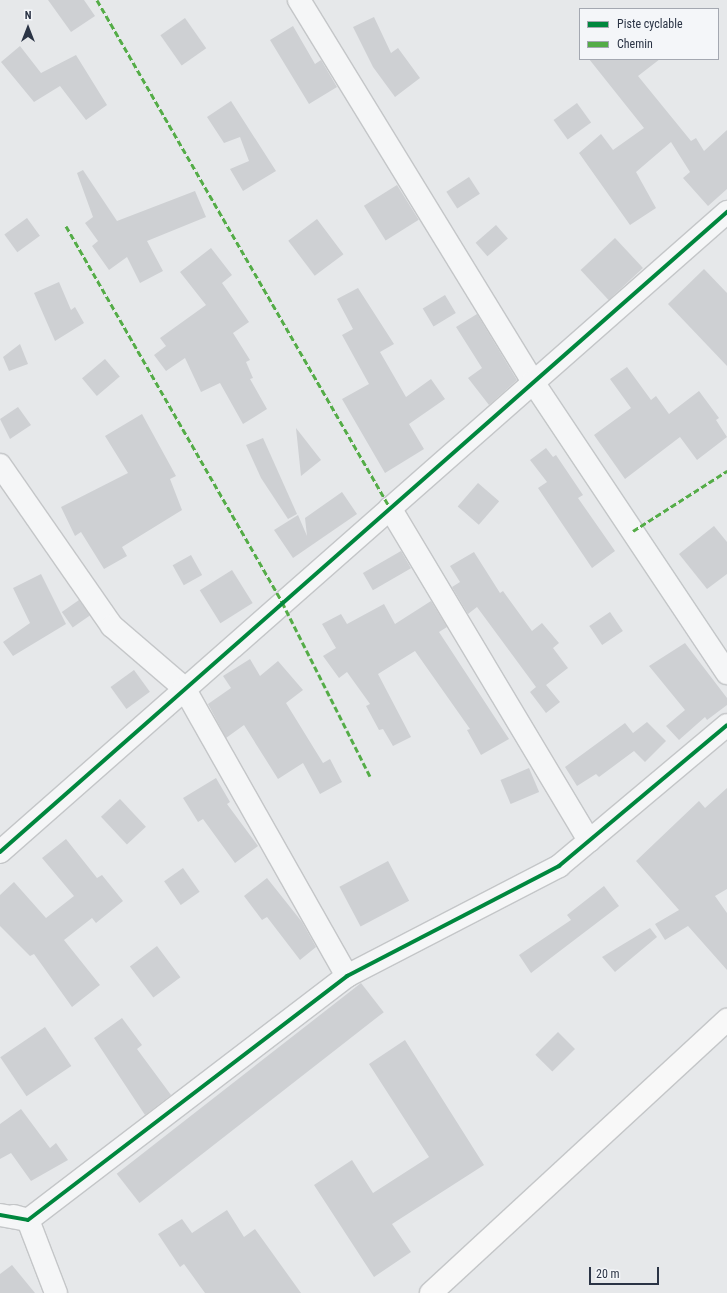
<!DOCTYPE html>
<style>
body{margin:0}
#map{position:relative;width:727px;height:1293px;overflow:hidden;background:#e6e8ea;font-family:"Roboto Condensed",sans-serif}
div>[style]{position:absolute}
.building>*{inset:0;background:#ced0d3;transform-origin:0 0}
.roads{filter:drop-shadow(1px 0 #c4c6c8) drop-shadow(-1px 0 #c4c6c8) drop-shadow(0 1px #c4c6c8) drop-shadow(0 -1px #c4c6c8)}
.minor>*{height:22px;margin:-11px;padding:0 11px;transform-origin:11px;border-radius:11px;background:#f5f6f7}
.major>*{height:22px;margin:-11px;padding:0 11px;transform-origin:11px;border-radius:11px;background:#f8f8f8}
.quiet>*{height:3px;margin-top:-1.5px;transform-origin:0;background:repeating-linear-gradient(90deg,#54ac47 0 6px,transparent 0 9px)}
.cycleway>*{height:4px;margin:-2px;padding:0 2px;transform-origin:2px;border-radius:2px;background:#00873e}
span{translate:-50% -50%;white-space:nowrap;text-align:center;line-height:1.15;-webkit-text-stroke:3px #f4f6f9;paint-order:stroke}
.legend{position:absolute;left:579px;top:8px;width:140px;height:52px;box-sizing:border-box;background:#f4f6f9;border:1px solid #a4a8b1;margin:0;padding:5px 7px;list-style:none;font-size:12px;color:#2b3445}
.legend li{display:flex;align-items:center;gap:8px;height:20px}
.legend b{width:20px;border:1px solid #a4a8b1}
.north{position:absolute;left:8px;top:8px;width:40px;height:40px;-webkit-text-stroke:3px #f4f6f9;paint-order:stroke;rotate:0deg;font-size:11px;font-weight:700;line-height:16px;text-align:center;color:#2b3445}
.north::after{content:'';display:block;margin:auto;width:14px;height:18px;background:#2b3445;clip-path:polygon(50% 0,100% 100%,50% 72%,0 100%)}
.scale{position:absolute;left:589px;top:1267px;width:70px;height:18px;box-sizing:border-box;border:2px solid #2b3445;border-top:0;padding-left:5px;font-size:12px;line-height:14px;white-space:nowrap;color:#2b3445;-webkit-text-stroke:3px #f4f6f9;paint-order:stroke}
</style>
<div id="map">
<div class="building">
<i style="clip-path:polygon(48px 0,84px 0,95px 16px,71px 32px)"></i>
<i style="clip-path:polygon(374px 17px,391px 53px,398px 48px,420px 78px,395px 97px,373px 67px,353px 27px)"></i>
<i style="left:185px;top:18px;width:37px;height:30px;rotate:55deg"></i>
<i style="clip-path:polygon(293px 26px,315px 64px,321px 60px,337px 87px,309px 104px,270px 40px)"></i>
<i style="clip-path:polygon(20px 46px,41px 73px,76px 55px,107px 105px,86px 120px,60px 86px,34px 102px,1px 62px)"></i>
<i style="clip-path:polygon(589px 59px,660px 59px,638px 76px,691px 141px,696px 138px,704px 151px,727px 130px,727px 189px,708px 206px,683px 178px,690px 172px,671px 142px,636px 172px,656px 208px,630px 225px,579px 153px,601px 134px,613px 150px,644px 128px)"></i>
<i style="clip-path:polygon(231px 101px,276px 171px,243px 191px,230px 169px,249px 161px,240px 137px,224px 143px,207px 117px)"></i>
<i style="left:577px;top:103px;width:24px;height:29px;rotate:54deg"></i>
<i style="clip-path:polygon(83px 170px,117px 221px,195px 191px,206px 217px,147px 241px,163px 271px,140px 283px,127px 257px,109px 270px,92px 246px,98px 241px,85px 223px,93px 217px,77px 173px)"></i>
<i style="left:469px;top:177px;width:20px;height:27px;rotate:57deg"></i>
<i style="left:397px;top:185px;width:41px;height:39px;rotate:58deg"></i>
<i style="left:27px;top:218px;width:22px;height:28px;rotate:54deg"></i>
<i style="left:317px;top:219px;width:44px;height:36px;rotate:53deg"></i>
<i style="left:496px;top:225px;width:18px;height:27px;rotate:49deg"></i>
<i style="left:615px;top:238px;width:41px;height:47px;rotate:47deg"></i>
<i style="clip-path:polygon(211px 248px,232px 275px,222px 283px,249px 322px,233px 333px,250px 360px,246px 362px,253px 378px,250px 379px,267px 409px,243px 424px,220px 383px,201px 392px,185px 358px,166px 371px,154px 355px,166px 346px,160px 338px,206px 305px,180px 272px)"></i>
<i style="clip-path:polygon(704px 269px,727px 293px,727px 366px,668px 304px)"></i>
<i style="clip-path:polygon(59px 282px,71px 310px,75px 307px,84px 323px,55px 341px,34px 293px)"></i>
<i style="clip-path:polygon(358px 288px,394px 344px,380px 352px,406px 397px,431px 379px,445px 399px,409px 424px,424px 449px,385px 473px,342px 399px,369px 384px,342px 335px,353px 329px,337px 299px)"></i>
<i style="left:445px;top:295px;width:21px;height:26px;rotate:59deg"></i>
<i style="clip-path:polygon(477px 314px,517px 380px,489px 405px,468px 378px,482px 368px,456px 327px)"></i>
<i style="clip-path:polygon(20px 344px,28px 364px,9px 371px,3px 357px)"></i>
<i style="left:105px;top:359px;width:23px;height:30px;rotate:50deg"></i>
<i style="clip-path:polygon(627px 367px,651px 400px,656px 396px,669px 414px,699px 391px,719px 418px,716px 420px,727px 437px,697px 460px,680px 437px,625px 479px,594px 435px,631px 408px,610px 379px)"></i>
<i style="clip-path:polygon(18px 407px,31px 425px,10px 439px,0 419px)"></i>
<i style="clip-path:polygon(142px 414px,176px 476px,170px 479px,182px 510px,122px 547px,127px 556px,104px 569px,81px 532px,75px 536px,61px 507px,128px 473px,105px 436px)"></i>
<i style="clip-path:polygon(296px 428px,321px 460px,301px 476px)"></i>
<i style="clip-path:polygon(263px 438px,297px 514px,288px 519px,261px 478px,246px 445px)"></i>
<i style="clip-path:polygon(546px 448px,553px 457px,556px 455px,583px 495px,578px 498px,615px 551px,592px 568px,538px 488px,547px 482px,530px 460px)"></i>
<i style="left:478px;top:483px;width:28px;height:31px;rotate:41deg"></i>
<i style="clip-path:polygon(342px 492px,357px 514px,293px 558px,274px 530px,298px 515px,307px 536px,305px 518px)"></i>
<i style="clip-path:polygon(714px 526px,727px 542px,727px 574px,707px 589px,679px 554px)"></i>
<i style="left:401px;top:551px;width:20px;height:44px;rotate:60deg"></i>
<i style="clip-path:polygon(474px 552px,500px 593px,503px 591px,532px 631px,542px 623px,559px 643px,553px 648px,568px 668px,546px 685px,560px 702px,546px 713px,530px 692px,536px 687px,477px 607px,468px 614px,452px 587px,460px 582px,450px 566px)"></i>
<i style="left:191px;top:555px;width:23px;height:21px;rotate:61deg"></i>
<i style="left:232px;top:570px;width:39px;height:38px;rotate:58deg"></i>
<i style="clip-path:polygon(41px 574px,66px 624px,13px 656px,3px 642px,30px 623px,13px 588px)"></i>
<i style="left:79px;top:600px;width:19px;height:21px;rotate:55deg"></i>
<i style="clip-path:polygon(431px 601px,447px 627px,439px 632px,509px 739px,481px 755px,467px 730px,470px 729px,415px 651px,378px 674px,411px 737px,393px 746px,383px 729px,379px 730px,366px 706px,370px 704px,347px 672px,339px 678px,323px 656px,336px 648px,322px 624px,341px 614px,347px 624px,384px 604px,395px 624px)"></i>
<i style="left:610px;top:612px;width:23px;height:25px;rotate:56deg"></i>
<i style="clip-path:polygon(685px 643px,727px 698px,727px 705px,707px 720px,705px 717px,679px 740px,666px 726px,685px 710px,649px 666px)"></i>
<i style="clip-path:polygon(250px 659px,260px 676px,278px 661px,303px 690px,286px 703px,323px 763px,330px 759px,342px 782px,320px 794px,303px 763px,278px 779px,244px 725px,226px 738px,208px 704px,231px 688px,223px 676px)"></i>
<i style="left:134px;top:670px;width:27px;height:29px;rotate:54deg"></i>
<i style="clip-path:polygon(647px 722px,666px 741px,645px 762px,634px 751px,599px 777px,596px 774px,577px 786px,565px 767px,625px 723px,633px 733px)"></i>
<i style="left:529px;top:768px;width:26px;height:31px;rotate:67deg"></i>
<i style="clip-path:polygon(216px 778px,230px 802px,227px 804px,258px 846px,235px 863px,203px 819px,198px 822px,183px 798px)"></i>
<i style="clip-path:polygon(727px 788px,727px 889px,715px 896px,727px 913px,727px 970px,688px 926px,665px 940px,655px 924px,679px 910px,636px 861px,699px 801px,705px 808px)"></i>
<i style="left:120px;top:799px;width:38px;height:26px;rotate:47deg"></i>
<i style="clip-path:polygon(66px 839px,97px 878px,102px 875px,123px 901px,96px 923px,92px 918px,64px 940px,100px 985px,72px 1007px,34px 954px,30px 956px,0 926px,0 895px,14px 882px,46px 918px,74px 896px,42px 858px)"></i>
<i style="left:388px;top:861px;width:45px;height:55px;rotate:62deg"></i>
<i style="left:183px;top:868px;width:29px;height:23px;rotate:55deg"></i>
<i style="clip-path:polygon(267px 878px,302px 922px,316px 947px,300px 960px,267px 917px,262px 920px,244px 896px)"></i>
<i style="clip-path:polygon(604px 886px,619px 906px,531px 973px,519px 955px,571px 920px,567px 915px)"></i>
<i style="clip-path:polygon(650px 928px,657px 937px,615px 972px,602px 957px)"></i>
<i style="left:157px;top:946px;width:39px;height:34px;rotate:53deg"></i>
<i style="left:361px;top:983px;width:37px;height:310px;rotate:52deg"></i>
<i style="clip-path:polygon(122px 1018px,142px 1045px,137px 1049px,171px 1095px,145px 1115px,94px 1038px)"></i>
<i style="left:45px;top:1027px;width:47px;height:54px;rotate:56deg"></i>
<i style="left:558px;top:1032px;width:24px;height:32px;rotate:45deg"></i>
<i style="clip-path:polygon(405px 1040px,484px 1165px,392px 1224px,411px 1252px,374px 1277px,314px 1185px,352px 1160px,373px 1193px,429px 1157px,369px 1064px)"></i>
<i style="clip-path:polygon(21px 1109px,50px 1148px,56px 1143px,68px 1160px,31px 1181px,11px 1153px,0 1159px,0 1124px)"></i>
<i style="clip-path:polygon(227px 1210px,244px 1237px,255px 1229px,301px 1293px,205px 1293px,184px 1264px,180px 1267px,158px 1234px,182px 1219px,192px 1233px)"></i>
<i style="clip-path:polygon(12px 1265px,35px 1293px,0 1293px,0 1274px)"></i>
</div>
<div class="roads">
<div class="minor">
<i style="left:299px;top:0;width:448px;rotate:58.5deg"></i>
<i style="left:533px;top:382px;width:350px;rotate:56.3deg"></i>
<i style="left:0;top:465px;width:196px;rotate:55.2deg"></i>
<i style="left:112px;top:626px;width:95px;rotate:40.7deg"></i>
<i style="left:184px;top:688px;width:331px;rotate:60.5deg"></i>
<i style="left:390px;top:508px;width:388px;rotate:59.1deg"></i>
<i style="left:0;top:852px;width:969px;rotate:-41.36deg"></i>
<i style="left:0;top:1215px;width:28px;rotate:10deg"></i>
<i style="left:28px;top:1220px;width:402px;rotate:-37.4deg"></i>
<i style="left:347px;top:976px;width:239px;rotate:-27.4deg"></i>
<i style="left:559px;top:866px;width:219px;rotate:-40deg"></i>
<i style="left:14px;top:1216px;width:15px;rotate:16deg"></i>
<i style="left:28px;top:1220px;width:78px;rotate:69deg"></i>
</div>
<div class="major">
<i style="left:431px;top:1293px;width:403px;rotate:-42.7deg"></i>
</div>
</div>
<div class="quiet">
<i style="left:97px;top:0;width:586px;rotate:60.02deg"></i>
<i style="left:66px;top:226px;width:434px;rotate:60.1deg"></i>
<i style="left:282px;top:602px;width:195px;rotate:63.2deg"></i>
<i style="left:633px;top:531px;width:112px;rotate:-32.6deg"></i>
</div>
<div class="cycleway">
<i style="left:0;top:852px;width:969px;rotate:-41.36deg"></i>
<i style="left:0;top:1215px;width:28px;rotate:10deg"></i>
<i style="left:28px;top:1220px;width:402px;rotate:-37.4deg"></i>
<i style="left:347px;top:976px;width:239px;rotate:-27.4deg"></i>
<i style="left:559px;top:866px;width:219px;rotate:-40deg"></i>
</div>
<ul class="legend">
<li><b style="height:5px;background:#00873e"></b>Piste cyclable</li>
<li><b style="height:5px;background:#54ac47"></b>Chemin</li>
</ul>
<div class="north">N</div>
<div class="scale">20 m</div>
</div>
